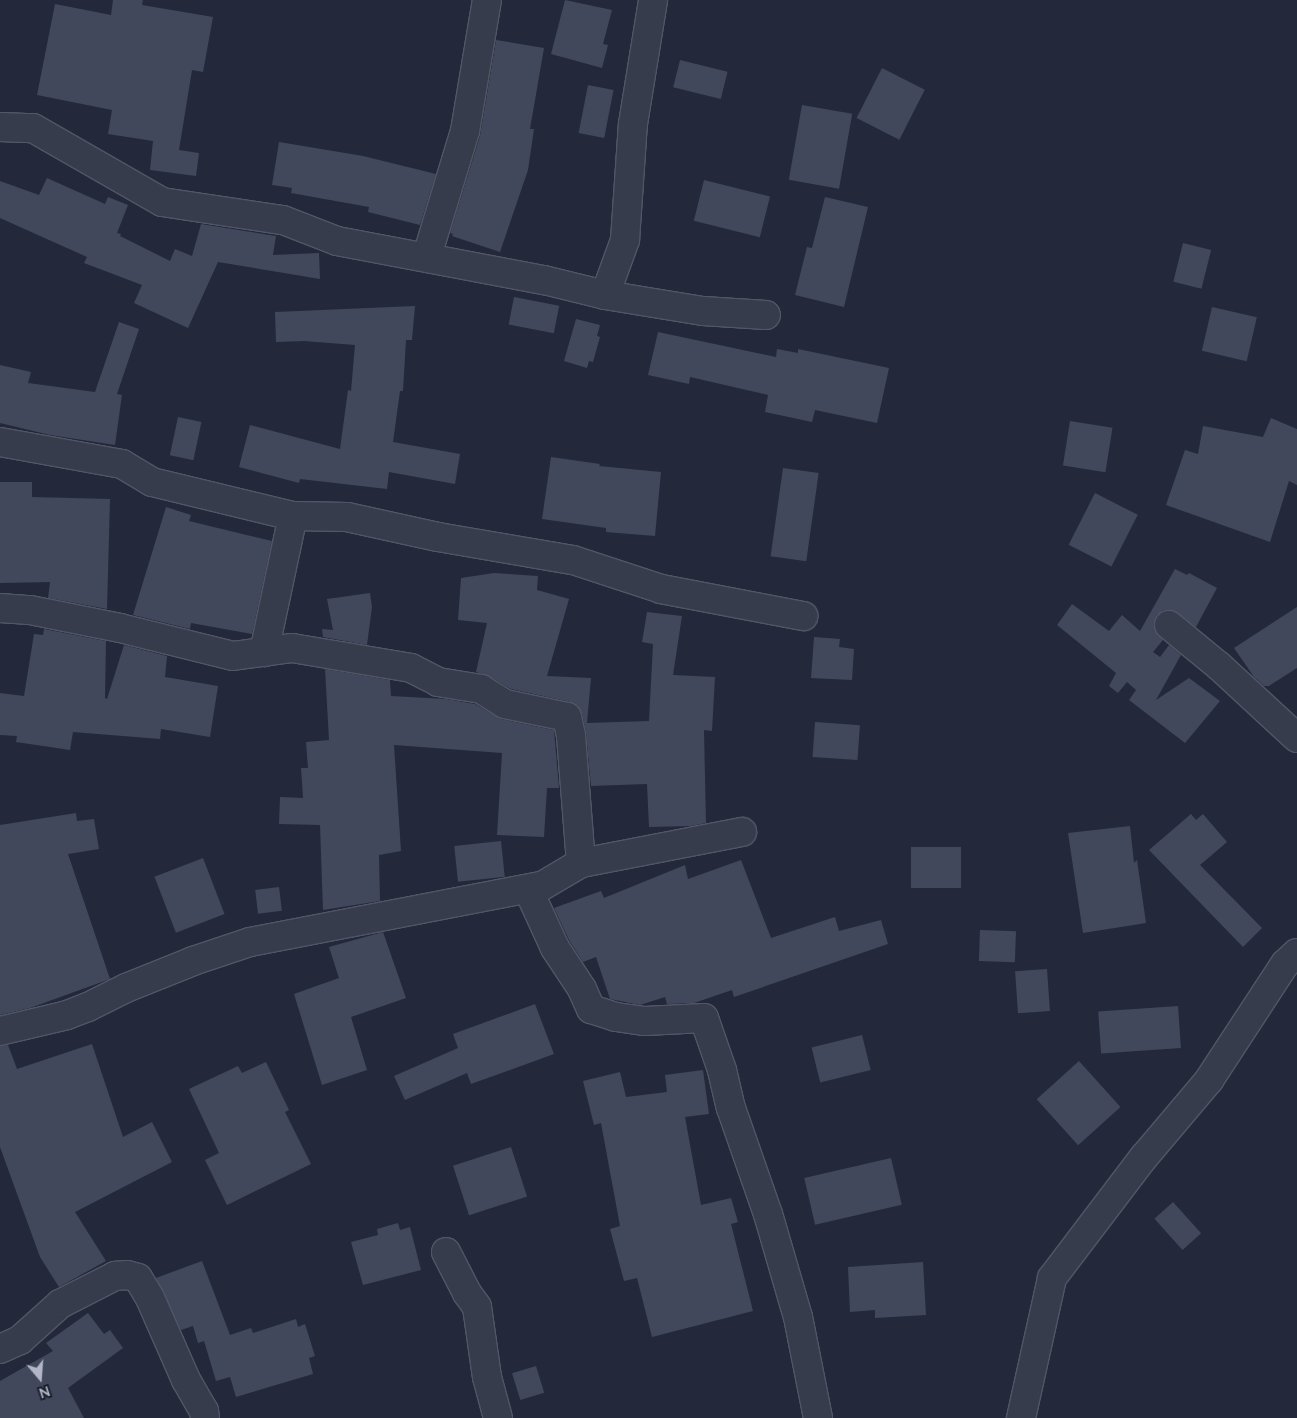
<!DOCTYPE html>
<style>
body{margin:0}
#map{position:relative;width:1297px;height:1418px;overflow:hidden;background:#23293a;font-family:Mulish,sans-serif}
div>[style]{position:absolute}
.building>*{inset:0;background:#42485c;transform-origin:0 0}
.roads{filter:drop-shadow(1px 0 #525665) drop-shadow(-1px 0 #525665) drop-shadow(0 1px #525665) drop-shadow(0 -1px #525665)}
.minor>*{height:28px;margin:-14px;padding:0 14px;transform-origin:14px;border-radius:14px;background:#363c4b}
span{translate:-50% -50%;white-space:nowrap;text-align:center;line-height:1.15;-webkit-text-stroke:5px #1c212f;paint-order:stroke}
.north{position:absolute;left:15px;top:1353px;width:50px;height:50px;-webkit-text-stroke:4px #1c212f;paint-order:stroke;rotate:162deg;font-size:14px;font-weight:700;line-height:20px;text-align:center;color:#b2b6c6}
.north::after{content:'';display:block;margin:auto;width:18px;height:22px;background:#b2b6c6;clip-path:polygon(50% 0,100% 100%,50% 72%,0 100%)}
</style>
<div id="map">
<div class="building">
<i style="clip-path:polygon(113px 0,143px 0,142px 5px,213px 17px,203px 72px,192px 70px,179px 150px,199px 153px,196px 176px,150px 170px,153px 141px,108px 134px,112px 110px,37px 95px,55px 4px,111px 15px)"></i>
<i style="clip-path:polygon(565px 0,612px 10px,603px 44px,608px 45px,602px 68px,551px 54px)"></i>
<i style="clip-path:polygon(496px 40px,544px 48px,530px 129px,534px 129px,528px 170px,500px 252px,452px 236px,453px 234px,450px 233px,480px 136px)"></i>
<i style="left:680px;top:60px;width:49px;height:28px;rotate:14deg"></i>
<i style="left:882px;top:68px;width:48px;height:56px;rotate:27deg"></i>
<i style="left:588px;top:85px;width:26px;height:49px;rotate:11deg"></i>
<i style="left:802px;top:105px;width:51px;height:76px;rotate:10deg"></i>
<i style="clip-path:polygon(279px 142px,363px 156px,436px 174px,420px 225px,368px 212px,369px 207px,291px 193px,292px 188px,272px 185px)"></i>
<i style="clip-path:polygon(47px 178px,105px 204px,108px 197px,128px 205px,117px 233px,121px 234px,120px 236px,170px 261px,175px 249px,192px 256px,201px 224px,276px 236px,273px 255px,319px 253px,320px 279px,218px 262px,188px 328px,134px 303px,142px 285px,84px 263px,87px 257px,0 218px,0 181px,39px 195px)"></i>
<i style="left:704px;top:180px;width:68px;height:42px;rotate:14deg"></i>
<i style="clip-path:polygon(825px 197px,868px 207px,844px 307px,795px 295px,807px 247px,812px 248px)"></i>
<i style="left:1183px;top:243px;width:29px;height:40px;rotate:14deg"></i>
<i style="left:514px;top:297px;width:46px;height:28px;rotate:11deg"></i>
<i style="clip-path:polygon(415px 306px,412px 340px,406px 340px,403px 391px,400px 391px,393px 442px,460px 454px,455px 484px,389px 472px,387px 489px,300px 479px,299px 483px,239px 467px,250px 425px,340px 449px,348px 390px,351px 391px,355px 345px,304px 341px,276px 342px,275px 312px)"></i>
<i style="left:1212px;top:307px;width:46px;height:45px;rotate:13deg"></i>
<i style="clip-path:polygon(576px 319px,600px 325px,597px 336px,600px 337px,593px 362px,589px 361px,587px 368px,564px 361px)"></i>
<i style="clip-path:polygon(119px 322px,139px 329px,117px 394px,122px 395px,115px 445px,50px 435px,0 423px,0 365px,31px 372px,28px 383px,95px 392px)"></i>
<i style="clip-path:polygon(658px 332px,776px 357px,777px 349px,798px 353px,798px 349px,889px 368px,877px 423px,815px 410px,812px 422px,765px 412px,768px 395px,690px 377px,689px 384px,648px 375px)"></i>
<i style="left:178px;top:417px;width:24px;height:39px;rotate:12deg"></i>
<i style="clip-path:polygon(1271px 418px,1297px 429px,1297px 485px,1289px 481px,1270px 542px,1166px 505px,1185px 450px,1198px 454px,1203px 426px,1263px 437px)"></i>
<i style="left:1070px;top:421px;width:43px;height:45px;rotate:9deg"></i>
<i style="clip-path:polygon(551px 457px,600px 464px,599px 466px,661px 472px,655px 536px,606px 532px,606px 528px,542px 519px)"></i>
<i style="left:783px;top:468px;width:36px;height:89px;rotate:8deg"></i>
<i style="clip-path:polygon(0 482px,32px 482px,32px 497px,110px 499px,107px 609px,48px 598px,50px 582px,0 583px)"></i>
<i style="left:1095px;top:493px;width:48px;height:58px;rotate:27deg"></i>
<i style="clip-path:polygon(166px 507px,191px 515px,189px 521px,272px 541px,252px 634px,191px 623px,190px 629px,133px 615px)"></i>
<i style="clip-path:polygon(1175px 569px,1187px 575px,1189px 573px,1217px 588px,1196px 627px,1171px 610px,1164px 610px,1157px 615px,1154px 622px,1155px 631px,1163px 640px,1153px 652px,1160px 657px,1169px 645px,1181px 655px,1156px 700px,1189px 678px,1220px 701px,1185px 743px,1129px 700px,1136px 690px,1127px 682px,1118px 693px,1109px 686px,1116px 673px,1057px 625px,1072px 604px,1109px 631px,1122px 615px,1140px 631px)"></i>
<i style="clip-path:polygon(494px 573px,538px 576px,537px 590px,569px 599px,547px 676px,591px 678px,587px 723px,649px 721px,653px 644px,642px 642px,647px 612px,682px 616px,673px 675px,715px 677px,712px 731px,704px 730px,706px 823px,691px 826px,649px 827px,647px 784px,591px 786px,586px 733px,582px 714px,578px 706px,570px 702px,511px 689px,489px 676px,476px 672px,487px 623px,458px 620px,461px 578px)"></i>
<i style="clip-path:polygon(370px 593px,372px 607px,367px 645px,323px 637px,322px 629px,333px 630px,327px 599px)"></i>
<i style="clip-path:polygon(1297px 607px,1297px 668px,1269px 686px,1264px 686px,1254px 677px,1234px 648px)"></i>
<i style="clip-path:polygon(44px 629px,106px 641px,105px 698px,107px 699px,124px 645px,167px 656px,165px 677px,218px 686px,210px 737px,161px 729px,160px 739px,73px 732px,70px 750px,16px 742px,17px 736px,0 735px,0 693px,24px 696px,34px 634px,43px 635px)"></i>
<i style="clip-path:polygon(814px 637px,840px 639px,839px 647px,854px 649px,852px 680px,811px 678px)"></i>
<i style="clip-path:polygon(325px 669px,390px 680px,391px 696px,446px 699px,475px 704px,501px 719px,554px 730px,559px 788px,547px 788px,544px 837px,497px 835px,502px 753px,394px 745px,401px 851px,379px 855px,380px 901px,323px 910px,320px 825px,279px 824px,280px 797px,303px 798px,301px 768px,308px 768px,306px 742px,329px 740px)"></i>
<i style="left:815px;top:722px;width:45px;height:35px;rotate:4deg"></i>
<i style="clip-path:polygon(76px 813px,77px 821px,94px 819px,99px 849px,68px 854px,110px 979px,30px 1008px,0 1015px,0 825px)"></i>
<i style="clip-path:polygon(1191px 814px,1196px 820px,1203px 814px,1227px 842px,1200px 865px,1262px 928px,1243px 947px,1149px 850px)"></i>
<i style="clip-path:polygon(1130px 826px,1134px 863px,1137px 860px,1146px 923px,1083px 933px,1068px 833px)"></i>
<i style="left:501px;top:841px;width:36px;height:47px;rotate:84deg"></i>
<i style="left:961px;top:847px;width:41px;height:50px;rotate:90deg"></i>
<i style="left:203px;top:858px;width:60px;height:52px;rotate:69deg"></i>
<i style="clip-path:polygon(741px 860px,771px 938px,835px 917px,839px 931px,881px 920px,888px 944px,734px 997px,732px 990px,694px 1003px,667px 1004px,665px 997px,640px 1005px,610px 999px,596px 957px,583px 962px,569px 940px,554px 908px,601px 891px,604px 898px,685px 865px,688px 879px)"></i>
<i style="left:279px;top:887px;width:24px;height:24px;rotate:83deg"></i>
<i style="left:980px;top:930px;width:36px;height:31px;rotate:2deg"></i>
<i style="clip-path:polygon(383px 932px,406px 998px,351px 1017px,367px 1070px,322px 1085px,294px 994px,339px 978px,329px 947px)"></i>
<i style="left:1047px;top:969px;width:42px;height:32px;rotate:86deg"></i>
<i style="clip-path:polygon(535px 1004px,554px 1054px,471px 1084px,467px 1073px,405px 1100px,394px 1076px,458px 1048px,453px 1034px)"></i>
<i style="left:1178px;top:1006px;width:42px;height:80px;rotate:86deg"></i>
<i style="left:862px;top:1035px;width:36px;height:52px;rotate:76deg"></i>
<i style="clip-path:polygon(92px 1044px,123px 1137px,152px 1122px,172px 1162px,75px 1212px,106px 1261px,59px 1287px,40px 1257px,0 1147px,0 1046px,8px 1045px,17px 1069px)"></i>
<i style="left:1079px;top:1061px;width:62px;height:57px;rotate:48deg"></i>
<i style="clip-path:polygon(266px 1062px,289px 1110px,285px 1112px,311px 1164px,227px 1205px,205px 1160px,219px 1153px,189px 1089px,238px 1066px,242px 1073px)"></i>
<i style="clip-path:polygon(703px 1070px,709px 1114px,685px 1117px,701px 1205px,731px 1198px,738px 1222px,731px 1224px,753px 1311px,652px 1337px,637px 1278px,624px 1281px,610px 1229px,620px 1226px,601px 1123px,594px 1125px,583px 1081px,620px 1072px,626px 1097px,667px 1092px,665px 1075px)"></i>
<i style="left:511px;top:1147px;width:52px;height:61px;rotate:72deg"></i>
<i style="left:891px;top:1158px;width:48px;height:89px;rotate:77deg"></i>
<i style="left:1173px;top:1202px;width:42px;height:25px;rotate:48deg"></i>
<i style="clip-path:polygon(398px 1223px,400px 1230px,410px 1227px,421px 1270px,363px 1285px,351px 1242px,378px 1235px,377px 1229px)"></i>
<i style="clip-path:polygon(202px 1261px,230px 1335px,251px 1328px,253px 1333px,296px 1319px,298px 1327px,305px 1324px,315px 1356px,309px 1358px,313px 1374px,236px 1397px,230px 1377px,216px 1381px,204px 1341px,198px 1343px,193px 1326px,181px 1330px,156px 1278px)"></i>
<i style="clip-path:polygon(923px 1262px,926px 1315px,875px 1318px,875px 1310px,850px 1312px,848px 1267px)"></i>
<i style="clip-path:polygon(88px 1313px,104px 1334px,110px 1330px,123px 1348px,68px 1388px,84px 1418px,0 1418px,0 1381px,53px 1351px,46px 1343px)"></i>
<i style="left:536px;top:1366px;width:28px;height:25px;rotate:73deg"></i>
</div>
<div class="roads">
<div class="minor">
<i style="left:0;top:127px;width:33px;rotate:2deg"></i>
<i style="left:33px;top:128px;width:149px;rotate:29.8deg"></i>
<i style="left:162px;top:202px;width:122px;rotate:8.5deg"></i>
<i style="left:283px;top:220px;width:58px;rotate:21.3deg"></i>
<i style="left:337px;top:241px;width:211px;rotate:10.7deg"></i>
<i style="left:544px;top:280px;width:63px;rotate:13.8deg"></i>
<i style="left:605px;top:295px;width:99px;rotate:9.3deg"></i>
<i style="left:703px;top:311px;width:63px;rotate:3.6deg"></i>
<i style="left:427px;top:256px;width:131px;rotate:-73.1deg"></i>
<i style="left:465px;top:131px;width:133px;rotate:-80.5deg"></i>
<i style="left:605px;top:295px;width:59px;rotate:-70deg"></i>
<i style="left:625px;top:240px;width:116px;rotate:-86.1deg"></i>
<i style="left:633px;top:124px;width:126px;rotate:-80.8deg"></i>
<i style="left:0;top:442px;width:124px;rotate:10.2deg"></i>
<i style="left:122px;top:464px;width:35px;rotate:31deg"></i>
<i style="left:152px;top:482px;width:145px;rotate:13.6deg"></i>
<i style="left:293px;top:516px;width:54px;rotate:1.1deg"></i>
<i style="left:347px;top:517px;width:93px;rotate:12.4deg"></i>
<i style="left:438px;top:537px;width:137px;rotate:9.7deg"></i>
<i style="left:573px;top:560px;width:93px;rotate:18.2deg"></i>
<i style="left:661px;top:589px;width:145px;rotate:10.8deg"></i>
<i style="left:0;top:608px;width:30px;rotate:4deg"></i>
<i style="left:30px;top:610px;width:92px;rotate:11.3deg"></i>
<i style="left:120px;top:628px;width:116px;rotate:13.9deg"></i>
<i style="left:233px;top:656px;width:60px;rotate:-7.7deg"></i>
<i style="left:292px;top:648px;width:121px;rotate:9.5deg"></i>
<i style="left:411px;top:668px;width:30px;rotate:27deg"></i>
<i style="left:438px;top:682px;width:44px;rotate:9.2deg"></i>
<i style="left:481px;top:689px;width:28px;rotate:32deg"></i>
<i style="left:505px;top:704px;width:63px;rotate:11.8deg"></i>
<i style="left:567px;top:717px;width:19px;rotate:78deg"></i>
<i style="left:571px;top:736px;width:127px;rotate:85.5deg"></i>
<i style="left:1169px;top:625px;width:65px;rotate:39.4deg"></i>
<i style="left:1219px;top:666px;width:106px;rotate:42.7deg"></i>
<i style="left:264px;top:652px;width:139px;rotate:-78deg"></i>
<i style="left:528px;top:889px;width:65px;rotate:65.4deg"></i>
<i style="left:555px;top:948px;width:49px;rotate:56.6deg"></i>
<i style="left:582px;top:989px;width:22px;rotate:66deg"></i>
<i style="left:591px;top:1009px;width:26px;rotate:18deg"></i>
<i style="left:616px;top:1017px;width:29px;rotate:8deg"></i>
<i style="left:645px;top:1021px;width:59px;rotate:-2.9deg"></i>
<i style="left:704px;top:1018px;width:55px;rotate:70.9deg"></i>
<i style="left:722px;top:1070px;width:39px;rotate:77deg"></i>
<i style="left:731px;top:1108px;width:112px;rotate:70.8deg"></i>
<i style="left:768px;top:1214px;width:107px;rotate:73.8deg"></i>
<i style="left:798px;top:1317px;width:103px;rotate:78.8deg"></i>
<i style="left:0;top:1031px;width:69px;rotate:-13.4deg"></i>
<i style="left:67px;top:1015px;width:22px;rotate:-21deg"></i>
<i style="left:88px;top:1007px;width:42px;rotate:-26.6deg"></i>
<i style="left:126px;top:988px;width:72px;rotate:-21.9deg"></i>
<i style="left:193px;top:961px;width:60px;rotate:-18.4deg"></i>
<i style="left:250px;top:942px;width:297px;rotate:-10.9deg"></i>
<i style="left:542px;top:886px;width:45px;rotate:-30.5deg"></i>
<i style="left:581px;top:863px;width:164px;rotate:-10.9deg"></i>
<i style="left:446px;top:1252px;width:46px;rotate:62.9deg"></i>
<i style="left:467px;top:1293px;width:17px;rotate:54deg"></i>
<i style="left:477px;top:1307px;width:71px;rotate:81.9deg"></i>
<i style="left:487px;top:1377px;width:42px;rotate:75deg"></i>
<i style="left:0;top:1349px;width:22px;rotate:-24deg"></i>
<i style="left:20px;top:1340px;width:54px;rotate:-42deg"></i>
<i style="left:60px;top:1304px;width:62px;rotate:-27deg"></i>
<i style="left:115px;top:1276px;width:12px;rotate:-5deg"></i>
<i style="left:127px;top:1275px;width:11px;rotate:15deg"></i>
<i style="left:138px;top:1278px;width:23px;rotate:59deg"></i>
<i style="left:150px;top:1298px;width:90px;rotate:66.3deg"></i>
<i style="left:186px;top:1380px;width:36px;rotate:60deg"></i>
<i style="left:204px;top:1411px;width:7px;rotate:82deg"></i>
<i style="left:1021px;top:1418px;width:143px;rotate:-77.5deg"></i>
<i style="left:1052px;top:1278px;width:152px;rotate:-52.8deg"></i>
<i style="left:1144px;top:1157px;width:101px;rotate:-49.8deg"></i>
<i style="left:1209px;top:1080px;width:139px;rotate:-56.8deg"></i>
<i style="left:1285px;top:964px;width:16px;rotate:-43deg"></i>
</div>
</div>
<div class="north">N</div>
</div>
